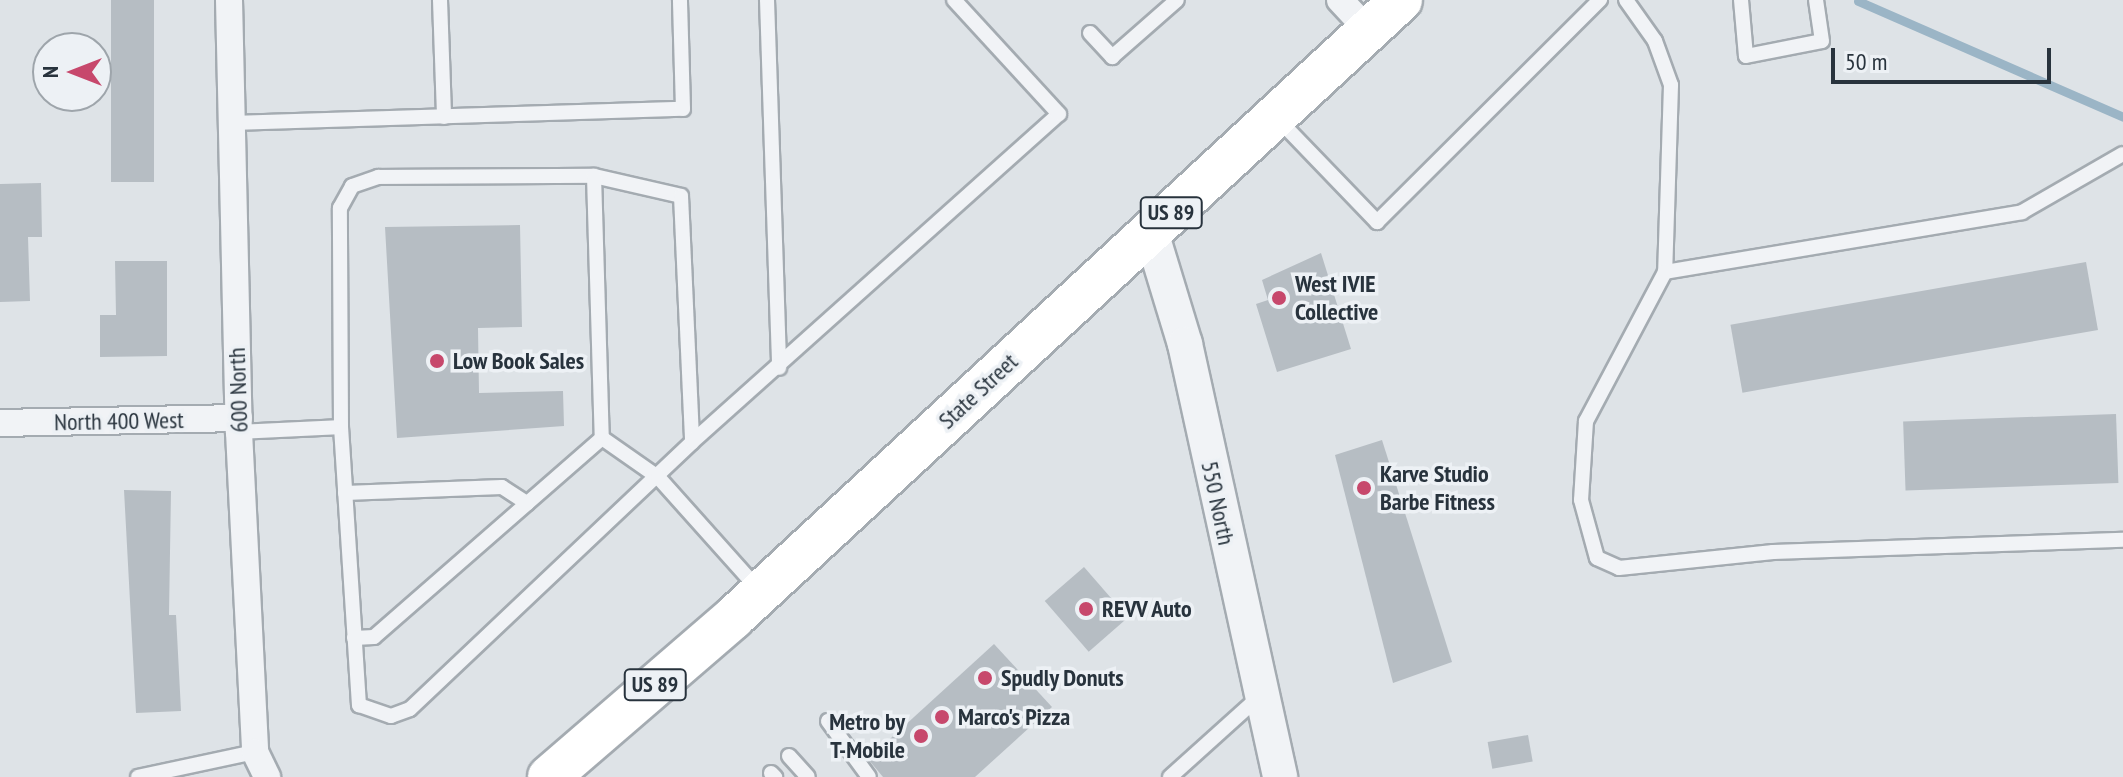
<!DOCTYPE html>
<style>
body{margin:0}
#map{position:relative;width:2123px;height:777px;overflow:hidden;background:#dee3e7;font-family:"PT Sans Narrow",sans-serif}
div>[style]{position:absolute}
.stream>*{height:9px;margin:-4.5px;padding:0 4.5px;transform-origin:4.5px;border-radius:4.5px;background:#9bb5c6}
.building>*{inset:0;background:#b6bdc3;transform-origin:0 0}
.roads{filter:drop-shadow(2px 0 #a4abb1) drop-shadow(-2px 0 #a4abb1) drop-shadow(0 2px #a4abb1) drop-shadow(0 -2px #a4abb1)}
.service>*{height:14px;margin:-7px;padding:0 7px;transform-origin:7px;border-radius:7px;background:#f1f3f6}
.minor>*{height:26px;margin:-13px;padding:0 13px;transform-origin:13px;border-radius:13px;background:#f1f3f6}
.tertiary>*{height:34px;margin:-17px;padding:0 17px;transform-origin:17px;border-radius:17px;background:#f1f3f6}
.primary>*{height:42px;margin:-21px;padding:0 21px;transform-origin:21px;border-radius:21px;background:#fff}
.dots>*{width:22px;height:22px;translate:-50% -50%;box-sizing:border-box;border:4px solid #edf1f5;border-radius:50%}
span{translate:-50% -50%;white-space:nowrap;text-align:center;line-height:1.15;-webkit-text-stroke:7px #edf1f5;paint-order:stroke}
.shield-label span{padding:2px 6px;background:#edf1f5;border:2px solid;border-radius:6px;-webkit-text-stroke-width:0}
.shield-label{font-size:22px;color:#28333d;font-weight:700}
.poi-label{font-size:24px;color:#28333d;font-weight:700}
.left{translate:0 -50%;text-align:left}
.right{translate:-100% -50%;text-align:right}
.street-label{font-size:24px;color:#28333d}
.north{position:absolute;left:32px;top:32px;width:80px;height:80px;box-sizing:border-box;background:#edf1f5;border:2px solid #9ea5ab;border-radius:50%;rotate:270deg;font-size:22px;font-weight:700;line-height:32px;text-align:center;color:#28333d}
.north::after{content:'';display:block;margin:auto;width:28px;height:36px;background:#c7486c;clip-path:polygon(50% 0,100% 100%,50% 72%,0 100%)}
.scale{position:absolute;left:1831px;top:48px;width:220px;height:36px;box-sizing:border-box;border:4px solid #28333d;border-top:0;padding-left:10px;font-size:24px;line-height:28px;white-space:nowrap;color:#28333d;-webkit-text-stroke:6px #edf1f5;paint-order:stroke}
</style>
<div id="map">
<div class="stream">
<i style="left:1858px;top:1px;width:289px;rotate:23.6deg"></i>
</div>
<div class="building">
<i style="left:111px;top:0;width:43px;height:182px"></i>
<i style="clip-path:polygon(41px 183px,42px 237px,28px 237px,30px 301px,0 302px,0 184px)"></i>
<i style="clip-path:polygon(520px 225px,522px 327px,478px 328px,479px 393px,563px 391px,564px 426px,397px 438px,385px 227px)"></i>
<i style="clip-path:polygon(1321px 253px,1351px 349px,1277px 372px,1256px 304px,1268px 300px,1262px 280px)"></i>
<i style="clip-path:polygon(115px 261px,167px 261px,167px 356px,100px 357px,100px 315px,116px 315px)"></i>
<i style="left:2086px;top:262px;width:69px;height:361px;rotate:80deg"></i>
<i style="left:2116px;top:414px;width:69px;height:213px;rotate:88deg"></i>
<i style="clip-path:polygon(1382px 440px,1452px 662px,1393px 683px,1335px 455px)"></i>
<i style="clip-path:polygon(124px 490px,171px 491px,169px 615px,176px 615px,181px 711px,136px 713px)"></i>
<i style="left:1084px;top:567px;width:67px;height:52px;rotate:49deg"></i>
<i style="clip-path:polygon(994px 644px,1052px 707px,975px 777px,883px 777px,868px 759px)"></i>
<i style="left:1528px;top:735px;width:27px;height:41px;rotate:80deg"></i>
</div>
<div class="roads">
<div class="service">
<i style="left:440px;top:0;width:117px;rotate:88deg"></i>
<i style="left:767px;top:0;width:368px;rotate:88.1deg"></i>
<i style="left:1626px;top:0;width:50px;rotate:54.7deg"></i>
<i style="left:1655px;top:41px;width:47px;rotate:70deg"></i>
<i style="left:1671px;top:85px;width:187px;rotate:91.8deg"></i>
<i style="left:1665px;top:272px;width:362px;rotate:-9.5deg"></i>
<i style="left:2022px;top:212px;width:116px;rotate:-29.9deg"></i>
<i style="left:1741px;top:0;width:56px;rotate:84.9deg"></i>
<i style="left:1746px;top:56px;width:77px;rotate:-11.2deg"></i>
<i style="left:1822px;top:41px;width:41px;rotate:-98.3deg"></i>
<i style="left:1090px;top:33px;width:33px;rotate:47deg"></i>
<i style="left:1112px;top:57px;width:86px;rotate:-41.2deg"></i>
<i style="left:1276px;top:117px;width:146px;rotate:46.1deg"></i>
<i style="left:1377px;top:222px;width:315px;rotate:-44.9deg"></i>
<i style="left:231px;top:123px;width:452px;rotate:-1.8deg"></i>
<i style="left:683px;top:109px;width:109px;rotate:-91.6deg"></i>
<i style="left:594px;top:176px;width:89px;rotate:12.9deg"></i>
<i style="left:681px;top:196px;width:246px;rotate:87.4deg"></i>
<i style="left:1665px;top:272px;width:169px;rotate:117.9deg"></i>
<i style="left:1586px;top:421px;width:79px;rotate:93.6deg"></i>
<i style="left:1581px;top:500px;width:60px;rotate:74.6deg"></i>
<i style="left:1597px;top:558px;width:24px;rotate:24deg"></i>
<i style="left:1619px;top:568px;width:155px;rotate:-5.9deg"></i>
<i style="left:1773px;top:552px;width:350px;rotate:-2deg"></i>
<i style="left:341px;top:427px;width:279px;rotate:86.3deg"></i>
<i style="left:359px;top:705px;width:34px;rotate:19deg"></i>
<i style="left:391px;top:716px;width:20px;rotate:-20deg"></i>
<i style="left:410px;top:709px;width:388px;rotate:-43.4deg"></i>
<i style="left:692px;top:442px;width:492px;rotate:-41.8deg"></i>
<i style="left:1059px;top:114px;width:155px;rotate:-132.6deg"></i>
<i style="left:239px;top:432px;width:102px;rotate:-2.8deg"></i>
<i style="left:341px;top:427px;width:219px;rotate:-90.3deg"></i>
<i style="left:340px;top:208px;width:25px;rotate:-61deg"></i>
<i style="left:352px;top:186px;width:28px;rotate:-19deg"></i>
<i style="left:378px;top:177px;width:216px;rotate:-0.3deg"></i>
<i style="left:594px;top:176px;width:262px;rotate:88.3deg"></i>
<i style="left:602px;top:438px;width:68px;rotate:34.9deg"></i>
<i style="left:658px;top:477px;width:152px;rotate:48.2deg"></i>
<i style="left:345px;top:493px;width:157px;rotate:-2.2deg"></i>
<i style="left:502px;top:487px;width:30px;rotate:33deg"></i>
<i style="left:354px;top:638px;width:20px;rotate:-3deg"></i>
<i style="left:374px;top:637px;width:303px;rotate:-41.1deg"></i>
<i style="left:828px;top:721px;width:69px;rotate:53.8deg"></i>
<i style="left:789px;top:756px;width:28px;rotate:48deg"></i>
<i style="left:771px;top:773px;width:6px;rotate:45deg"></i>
<i style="left:138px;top:777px;width:120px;rotate:-12.1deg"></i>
<i style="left:1170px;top:777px;width:121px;rotate:-42deg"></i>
</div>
<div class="minor">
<i style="left:229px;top:0;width:432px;rotate:88.7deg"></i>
<i style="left:239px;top:432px;width:320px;rotate:87.1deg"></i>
<i style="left:255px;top:752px;width:28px;rotate:64deg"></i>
<i style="left:1340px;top:0;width:41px;rotate:47deg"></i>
<i style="left:0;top:423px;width:239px;rotate:-1.2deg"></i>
</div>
<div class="tertiary">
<i style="left:1151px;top:232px;width:117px;rotate:73.1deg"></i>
<i style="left:1185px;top:344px;width:443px;rotate:77.6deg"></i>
</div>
<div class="primary">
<i style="left:549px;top:777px;width:243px;rotate:-40.8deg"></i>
<i style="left:733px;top:618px;width:910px;rotate:-42.77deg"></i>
</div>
</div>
<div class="dots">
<i style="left:1279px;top:298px;background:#c7486c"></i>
<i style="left:437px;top:361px;background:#c7486c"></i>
<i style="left:1364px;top:488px;background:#c7486c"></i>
<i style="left:1086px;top:609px;background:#c7486c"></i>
<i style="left:985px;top:678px;background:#c7486c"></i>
<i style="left:942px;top:717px;background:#c7486c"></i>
<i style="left:921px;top:736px;background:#c7486c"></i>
</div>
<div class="shield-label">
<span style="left:1171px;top:213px">US 89</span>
<span style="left:655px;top:685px">US 89</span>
</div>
<div class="poi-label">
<span class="left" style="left:1295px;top:298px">West IVIE<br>Collective</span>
<span class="left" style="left:453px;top:361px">Low Book Sales</span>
<span class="left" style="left:1380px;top:488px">Karve Studio<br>Barbe Fitness</span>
<span class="left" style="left:1102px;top:609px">REVV Auto</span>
<span class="left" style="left:1001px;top:678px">Spudly Donuts</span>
<span class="left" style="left:958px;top:717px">Marco's Pizza</span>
<span class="right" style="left:905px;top:736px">Metro by<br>T-Mobile</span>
</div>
<div class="street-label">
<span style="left:238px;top:390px;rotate:-92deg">600 North</span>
<span style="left:978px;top:391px;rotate:-43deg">State Street</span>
<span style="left:119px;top:421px;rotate:-1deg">North 400 West</span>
<span style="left:1218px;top:503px;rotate:78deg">550 North</span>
</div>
<div class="north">N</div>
<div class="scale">50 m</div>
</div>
